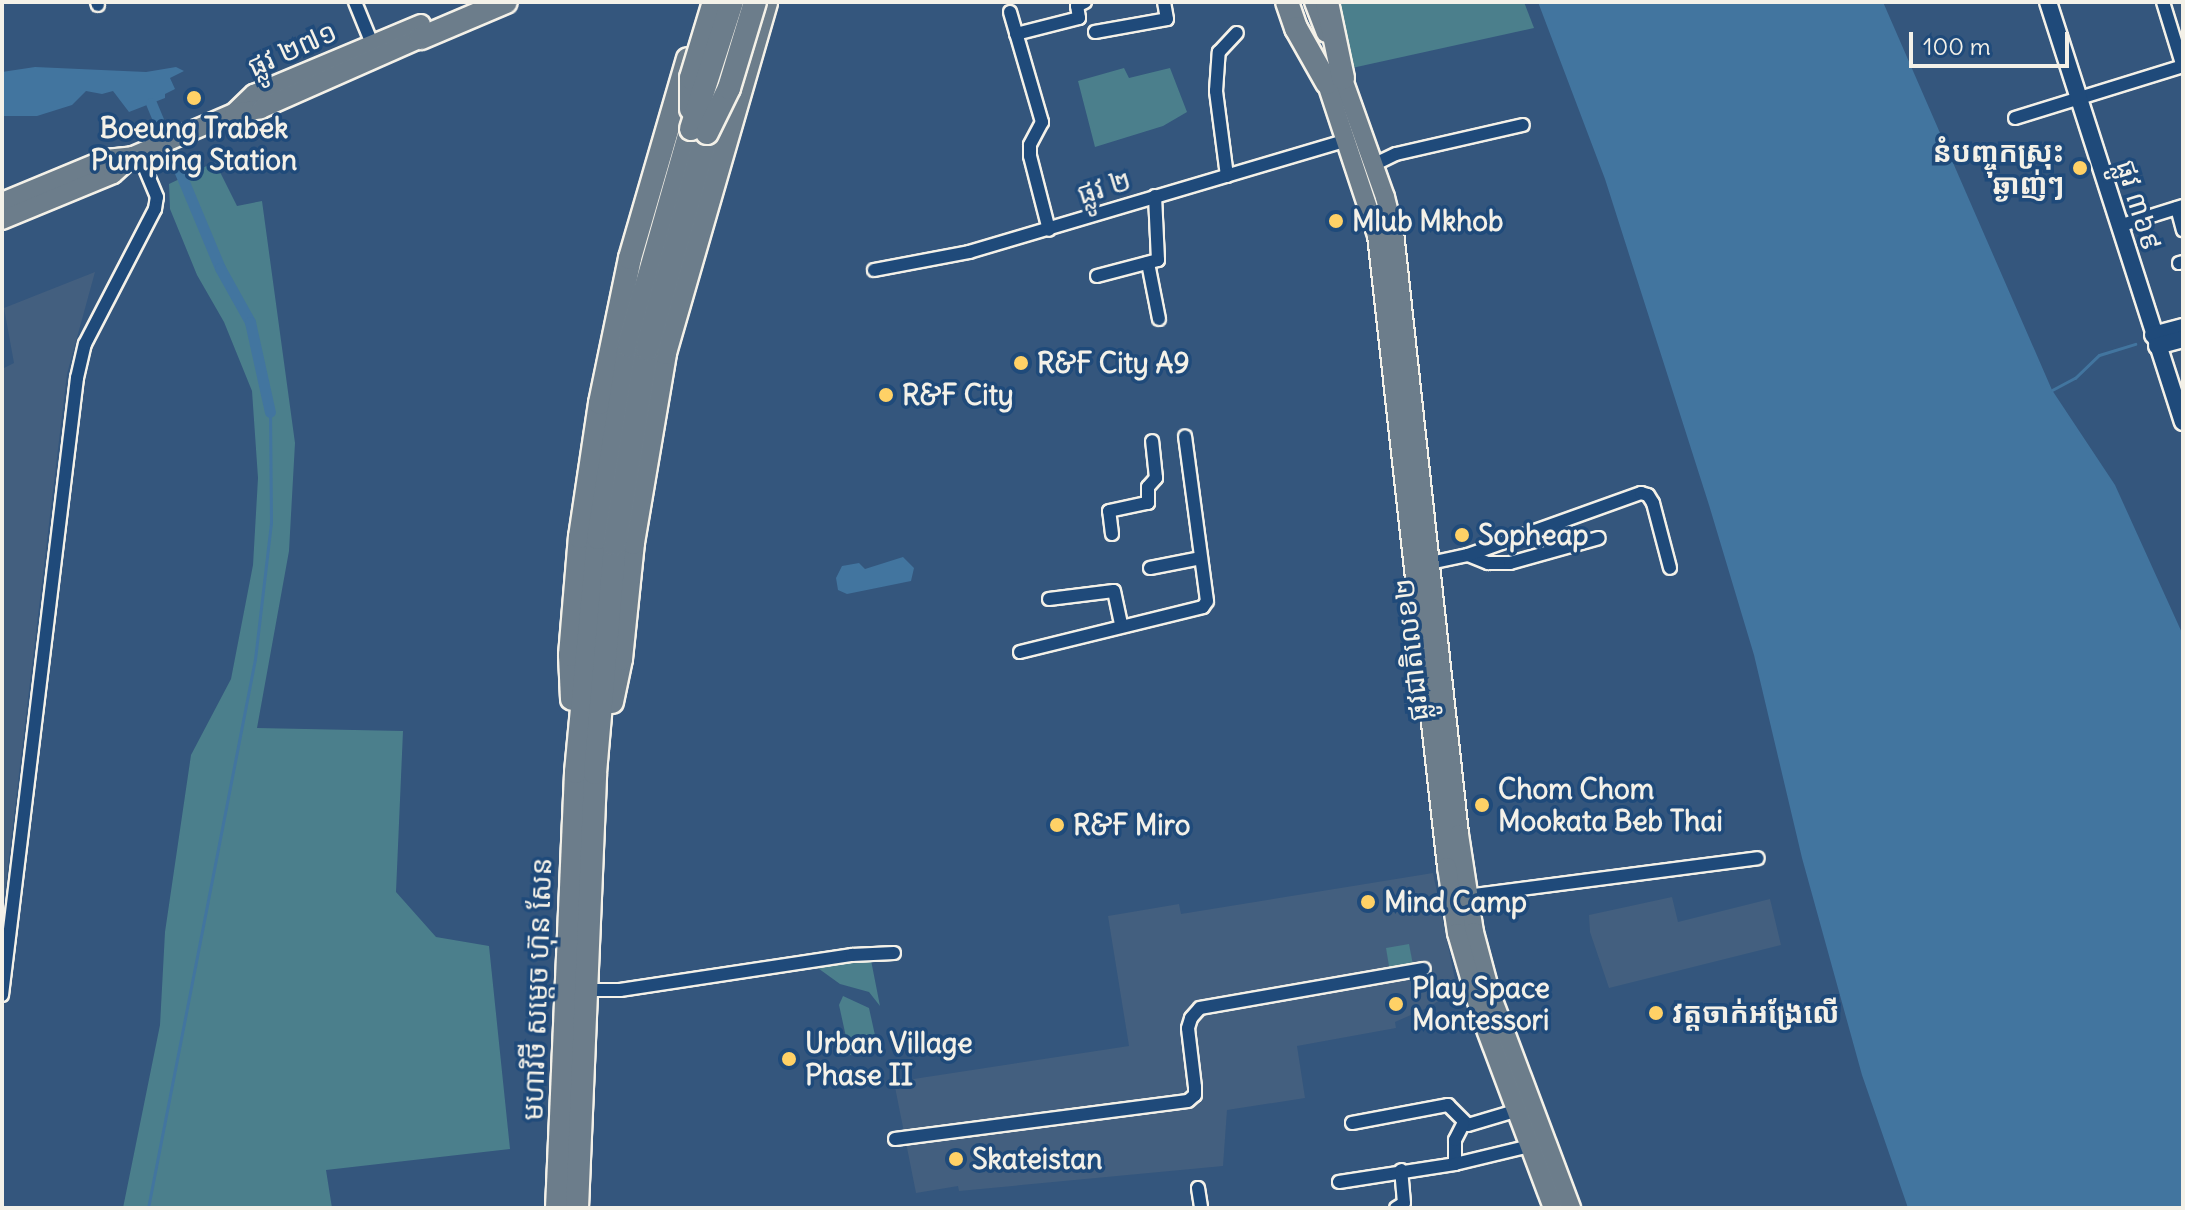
<!DOCTYPE html>
<meta charset="utf-8">
<style>
body{margin:0}
#map{position:relative;width:2185px;height:1210px;overflow:hidden;background:#34567d;font-family:Delius,"Noto Sans Khmer",sans-serif}
div>[style]{position:absolute}
.built>*{inset:0;background:#435f7f}
.green>*{inset:0;background:#4b7f8c}
.water>*{inset:0;background:#42759f}
.stream>*{height:3px;margin:-1.5px;padding:0 1.5px;transform-origin:1.5px;border-radius:1.5px;background:#42759f}
.canal>*{height:11px;margin:-5.5px;padding:0 5.5px;transform-origin:5.5px;border-radius:5.5px;background:#42759f}
.roads{filter:drop-shadow(2px 0 #f4f1e8) drop-shadow(-2px 0 #f4f1e8) drop-shadow(0 2px #f4f1e8) drop-shadow(0 -2px #f4f1e8)}
.street>*{height:12px;margin:-6px;padding:0 6px;transform-origin:6px;border-radius:6px;background:#1f4a7a}
.secondary>*{height:16px;margin:-8px;padding:0 8px;transform-origin:8px;border-radius:8px;background:#1f4a7a}
.primary>*{height:18px;margin:-9px;padding:0 9px;transform-origin:9px;border-radius:9px;background:#6c7d8b}
.highway>*{height:22px;margin:-11px;padding:0 11px;transform-origin:11px;border-radius:11px;background:#6c7d8b}
.bridges{filter:drop-shadow(2px 0 #f4f1e8) drop-shadow(-2px 0 #f4f1e8) drop-shadow(0 2px #f4f1e8) drop-shadow(0 -2px #f4f1e8)}
.highway-bridge>*{height:22px;margin:-11px;padding:0 11px;transform-origin:11px;border-radius:11px;background:#6c7d8b}
.dots>*{width:22px;height:22px;translate:-50% -50%;box-sizing:border-box;border:4px solid #1f4a7a;border-radius:50%}
span{translate:-50% -50%;white-space:nowrap;text-align:center;line-height:1.15;-webkit-text-stroke:7px #1f4a7a;paint-order:stroke}
.street-label{font-size:28px;color:#f4f1e8}
.poi-label{font-size:28px;color:#f4f1e8;font-weight:700}
.right{translate:-100% -50%;text-align:right}
.left{translate:0 -50%;text-align:left}
.frame{position:absolute;inset:0;border:4px solid #f4f1e8;pointer-events:none}
.scale{position:absolute;left:1909px;top:32px;width:160px;height:36px;box-sizing:border-box;border:4px solid #f4f1e8;border-top:0;padding-left:10px;font-size:24px;line-height:28px;white-space:nowrap;color:#f4f1e8;-webkit-text-stroke:6px #1f4a7a;paint-order:stroke}
</style>
<div id="map">
<div class="built">
<i style="clip-path:polygon(95px 272px,67px 374px,2px 916px,2px 369px,14px 363px,4px 308px)"></i>
<i style="clip-path:polygon(1433px 873px,1457px 989px,1429px 1007px,1395px 1022px,1396px 1028px,1297px 1046px,1305px 1098px,1227px 1110px,1223px 1166px,959px 1191px,958px 1186px,916px 1193px,894px 1082px,1129px 1046px,1108px 916px,1179px 904px,1181px 914px)"></i>
<i style="clip-path:polygon(1672px 897px,1678px 922px,1770px 899px,1781px 945px,1609px 988px,1590px 932px,1589px 915px)"></i>
</div>
<div class="green">
<i style="clip-path:polygon(1339px 2px,1524px 2px,1534px 28px,1352px 68px)"></i>
<i style="clip-path:polygon(1124px 68px,1129px 78px,1170px 68px,1187px 112px,1163px 126px,1095px 147px,1078px 81px)"></i>
<i style="clip-path:polygon(215px 162px,237px 206px,262px 201px,295px 443px,289px 551px,257px 728px,403px 731px,396px 892px,436px 937px,489px 946px,510px 1149px,326px 1170px,332px 1208px,123px 1208px,160px 1025px,165px 932px,191px 755px,231px 679px,253px 565px,258px 478px,252px 391px,224px 322px,197px 275px,170px 209px,169px 184px)"></i>
<i style="clip-path:polygon(1409px 944px,1413px 965px,1390px 972px,1386px 948px)"></i>
<i style="clip-path:polygon(869px 950px,880px 1006px,869px 992px,840px 984px,815px 966px)"></i>
<i style="clip-path:polygon(843px 996px,869px 1008px,876px 1040px,873px 1050px,850px 1055px,839px 1005px)"></i>
</div>
<div class="water">
<i style="clip-path:polygon(1538px 2px,1883px 2px,2052px 390px,2115px 485px,2183px 635px,2183px 1208px,1908px 1208px,1862px 1075px,1802px 858px,1754px 655px,1709px 505px,1605px 179px)"></i>
<i style="clip-path:polygon(35px 67px,146px 72px,176px 67px,184px 71px,170px 78px,175px 89px,165px 94px,165px 98px,129px 112px,113px 91px,102px 94px,86px 91px,72px 105px,37px 116px,2px 116px,2px 72px)"></i>
<i style="clip-path:polygon(903px 557px,914px 568px,911px 581px,847px 594px,838px 590px,836px 578px,842px 566px,859px 563px,865px 569px)"></i>
</div>
<div class="stream">
<i style="left:2052px;top:390px;width:26px;rotate:-28deg"></i>
<i style="left:2075px;top:378px;width:33px;rotate:-44deg"></i>
<i style="left:2099px;top:355px;width:38px;rotate:-17deg"></i>
<i style="left:148px;top:1208px;width:559px;rotate:-78.97deg"></i>
<i style="left:255px;top:659px;width:137px;rotate:-83.3deg"></i>
<i style="left:271px;top:523px;width:111px;rotate:-90.5deg"></i>
</div>
<div class="canal">
<i style="left:151px;top:103px;width:179px;rotate:67.3deg"></i>
<i style="left:220px;top:268px;width:62px;rotate:60.9deg"></i>
<i style="left:250px;top:322px;width:92px;rotate:77.5deg"></i>
</div>
<div class="roads">
<div class="street">
<i style="left:97px;top:2px;width:3px;rotate:72deg"></i>
<i style="left:355px;top:2px;width:53px;rotate:67.8deg"></i>
<i style="left:2163px;top:2px;width:68px;rotate:72.9deg"></i>
<i style="left:1010px;top:12px;width:115px;rotate:73.8deg"></i>
<i style="left:1042px;top:122px;width:26px;rotate:118deg"></i>
<i style="left:1030px;top:145px;width:11px;rotate:90deg"></i>
<i style="left:1030px;top:156px;width:76px;rotate:75.6deg"></i>
<i style="left:1095px;top:32px;width:73px;rotate:-10.2deg"></i>
<i style="left:1167px;top:19px;width:17px;rotate:-100deg"></i>
<i style="left:1016px;top:34px;width:65px;rotate:-14.3deg"></i>
<i style="left:1079px;top:18px;width:12px;rotate:-99deg"></i>
<i style="left:1077px;top:6px;width:9px;rotate:-27deg"></i>
<i style="left:2015px;top:118px;width:176px;rotate:-17.2deg"></i>
<i style="left:1373px;top:165px;width:25px;rotate:-26deg"></i>
<i style="left:1396px;top:154px;width:130px;rotate:-12.9deg"></i>
<i style="left:1227px;top:176px;width:86px;rotate:-97.4deg"></i>
<i style="left:1216px;top:91px;width:39px;rotate:-86deg"></i>
<i style="left:1219px;top:52px;width:26px;rotate:-47deg"></i>
<i style="left:2177px;top:208px;width:23px;rotate:75deg"></i>
<i style="left:2119px;top:226px;width:67px;rotate:-17.4deg"></i>
<i style="left:1148px;top:263px;width:57px;rotate:78.9deg"></i>
<i style="left:2179px;top:263px;width:4px;rotate:-14deg"></i>
<i style="left:874px;top:270px;width:97px;rotate:-10.7deg"></i>
<i style="left:969px;top:252px;width:393px;rotate:-16.5deg"></i>
<i style="left:1097px;top:276px;width:63px;rotate:-14.7deg"></i>
<i style="left:1158px;top:260px;width:64px;rotate:-92.7deg"></i>
<i style="left:1112px;top:534px;width:23px;rotate:-97deg"></i>
<i style="left:1109px;top:511px;width:40px;rotate:-12deg"></i>
<i style="left:1148px;top:503px;width:16px;rotate:-90deg"></i>
<i style="left:1148px;top:487px;width:12px;rotate:-48deg"></i>
<i style="left:1156px;top:478px;width:37px;rotate:-96deg"></i>
<i style="left:1468px;top:555px;width:22px;rotate:22deg"></i>
<i style="left:1488px;top:563px;width:22px"></i>
<i style="left:1510px;top:563px;width:92px;rotate:-15.7deg"></i>
<i style="left:1430px;top:563px;width:39px;rotate:-12deg"></i>
<i style="left:1468px;top:555px;width:184px;rotate:-19.7deg"></i>
<i style="left:1641px;top:493px;width:7px;rotate:16deg"></i>
<i style="left:1648px;top:495px;width:9px;rotate:58deg"></i>
<i style="left:1653px;top:503px;width:67px;rotate:75.3deg"></i>
<i style="left:1150px;top:568px;width:52px;rotate:-11.1deg"></i>
<i style="left:1049px;top:599px;width:65px;rotate:-7deg"></i>
<i style="left:1114px;top:591px;width:35px;rotate:78deg"></i>
<i style="left:1020px;top:652px;width:188px;rotate:-13.8deg"></i>
<i style="left:1203px;top:607px;width:7px;rotate:-56deg"></i>
<i style="left:1207px;top:601px;width:166px;rotate:-97.6deg"></i>
<i style="left:1467px;top:896px;width:293px;rotate:-7.4deg"></i>
<i style="left:586px;top:990px;width:34px"></i>
<i style="left:620px;top:990px;width:235px;rotate:-8.6deg"></i>
<i style="left:852px;top:955px;width:42px;rotate:-2.7deg"></i>
<i style="left:2px;top:995px;width:622px;rotate:-83.07deg"></i>
<i style="left:77px;top:378px;width:35px;rotate:-77deg"></i>
<i style="left:85px;top:344px;width:152px;rotate:-62.6deg"></i>
<i style="left:155px;top:209px;width:12px;rotate:-81deg"></i>
<i style="left:157px;top:197px;width:47px;rotate:-112.7deg"></i>
<i style="left:1352px;top:1123px;width:98px;rotate:-10.6deg"></i>
<i style="left:1448px;top:1105px;width:28px;rotate:45deg"></i>
<i style="left:1468px;top:1125px;width:56px;rotate:-16.5deg"></i>
<i style="left:895px;top:1139px;width:295px;rotate:-7.4deg"></i>
<i style="left:1188px;top:1101px;width:9px;rotate:-41deg"></i>
<i style="left:1195px;top:1095px;width:8px;rotate:-90deg"></i>
<i style="left:1195px;top:1087px;width:59px;rotate:-96.8deg"></i>
<i style="left:1188px;top:1028px;width:10px;rotate:-73deg"></i>
<i style="left:1191px;top:1018px;width:13px;rotate:-48deg"></i>
<i style="left:1200px;top:1008px;width:227px;rotate:-9.9deg"></i>
<i style="left:1455px;top:1164px;width:24px;rotate:-90deg"></i>
<i style="left:1455px;top:1140px;width:18px;rotate:-63deg"></i>
<i style="left:1339px;top:1182px;width:117px;rotate:-8.8deg"></i>
<i style="left:1455px;top:1164px;width:77px;rotate:-13.5deg"></i>
<i style="left:1198px;top:1188px;width:20px;rotate:81deg"></i>
<i style="left:1396px;top:1208px;width:9px;rotate:-32deg"></i>
<i style="left:1404px;top:1203px;width:33px;rotate:-95deg"></i>
</div>
<div class="secondary">
<i style="left:2048px;top:2px;width:441px;rotate:72.2deg"></i>
<i style="left:2153px;top:335px;width:31px;rotate:-15deg"></i>
<i style="left:2157px;top:346px;width:27px;rotate:-15deg"></i>
</div>
<div class="primary">
<i style="left:1314px;top:2px;width:33px;rotate:69deg"></i>
<i style="left:1339px;top:68px;width:137px;rotate:70.4deg"></i>
<i style="left:1385px;top:197px;width:36px;rotate:76deg"></i>
<i style="left:1394px;top:232px;width:605px;rotate:83.84deg"></i>
<i style="left:1459px;top:834px;width:99px;rotate:81.3deg"></i>
<i style="left:1474px;top:932px;width:62px;rotate:75.1deg"></i>
<i style="left:1490px;top:992px;width:231px;rotate:69.4deg"></i>
<i style="left:1323px;top:72px;width:172px;rotate:71.7deg"></i>
<i style="left:1377px;top:235px;width:636px;rotate:83.68deg"></i>
<i style="left:1447px;top:867px;width:67px;rotate:81.4deg"></i>
<i style="left:1457px;top:933px;width:90px;rotate:73.8deg"></i>
<i style="left:1482px;top:1019px;width:202px;rotate:69.4deg"></i>
<i style="left:234px;top:113px;width:28px;rotate:-44deg"></i>
<i style="left:254px;top:94px;width:181px;rotate:-22.7deg"></i>
<i style="left:2px;top:202px;width:113px;rotate:-22.5deg"></i>
<i style="left:106px;top:159px;width:27px;rotate:-6deg"></i>
<i style="left:133px;top:156px;width:110px;rotate:-23.1deg"></i>
<i style="left:234px;top:113px;width:27px;rotate:-8deg"></i>
<i style="left:261px;top:109px;width:175px;rotate:-23.9deg"></i>
<i style="left:2px;top:220px;width:120px;rotate:-22.5deg"></i>
<i style="left:113px;top:174px;width:27px;rotate:-42deg"></i>
</div>
<div class="highway">
<i style="left:1287px;top:2px;width:28px;rotate:71deg"></i>
<i style="left:1296px;top:28px;width:63px;rotate:60.6deg"></i>
<i style="left:1327px;top:2px;width:78px;rotate:78.1deg"></i>
<i style="left:421px;top:38px;width:92px;rotate:-23deg"></i>
<i style="left:572px;top:699px;width:44px;rotate:-92.6deg"></i>
<i style="left:570px;top:655px;width:118px;rotate:-85.2deg"></i>
<i style="left:580px;top:537px;width:135px;rotate:-81.5deg"></i>
<i style="left:600px;top:403px;width:148px;rotate:-78.3deg"></i>
<i style="left:630px;top:258px;width:207px;rotate:-73.8deg"></i>
<i style="left:612px;top:702px;width:44px;rotate:-78.2deg"></i>
<i style="left:621px;top:659px;width:117px;rotate:-84.1deg"></i>
<i style="left:633px;top:543px;width:193px;rotate:-80.4deg"></i>
<i style="left:665px;top:353px;width:365px;rotate:-73.9deg"></i>
<i style="left:557px;top:1208px;width:436px;rotate:-87.5deg"></i>
<i style="left:576px;top:772px;width:235px;rotate:-84.6deg"></i>
<i style="left:598px;top:538px;width:194px;rotate:-80.8deg"></i>
<i style="left:629px;top:346px;width:226px;rotate:-74.1deg"></i>
<i style="left:577px;top:1208px;width:435px;rotate:-87.6deg"></i>
<i style="left:595px;top:773px;width:230px;rotate:-85deg"></i>
<i style="left:615px;top:544px;width:198px;rotate:-80.7deg"></i>
<i style="left:647px;top:349px;width:224px;rotate:-74.5deg"></i>
</div>
</div>
<div class="bridges">
<div class="highway-bridge">
<i style="left:691px;top:109px;width:31px;rotate:-90deg"></i>
<i style="left:691px;top:78px;width:79px;rotate:-73.2deg"></i>
<i style="left:691px;top:129px;width:133px;rotate:-72.1deg"></i>
<i style="left:707px;top:133px;width:50px;rotate:-63.9deg"></i>
<i style="left:729px;top:88px;width:90px;rotate:-73.2deg"></i>
</div>
</div>
<div class="dots">
<i style="left:194px;top:98px;background:#ffd166"></i>
<i style="left:2080px;top:168px;background:#ffd166"></i>
<i style="left:1336px;top:221px;background:#ffd166"></i>
<i style="left:1021px;top:363px;background:#ffd166"></i>
<i style="left:886px;top:395px;background:#ffd166"></i>
<i style="left:1462px;top:535px;background:#ffd166"></i>
<i style="left:1482px;top:805px;background:#ffd166"></i>
<i style="left:1057px;top:825px;background:#ffd166"></i>
<i style="left:1368px;top:902px;background:#ffd166"></i>
<i style="left:1396px;top:1004px;background:#ffd166"></i>
<i style="left:1656px;top:1013px;background:#ffd166"></i>
<i style="left:789px;top:1059px;background:#ffd166"></i>
<i style="left:956px;top:1159px;background:#ffd166"></i>
</div>
<div class="street-label">
<span style="left:292px;top:49px;rotate:-24deg">ផ្លូវ ២៧១</span>
<span style="left:1104px;top:187px;rotate:-17deg">ផ្លូវ ២</span>
<span style="left:2139px;top:205px;rotate:73deg">ផ្លូវ ៣៦៩</span>
<span style="left:1411px;top:650px;rotate:-96deg">ផ្លូវជាតិលេខ២</span>
<span style="left:537px;top:989px;rotate:-88deg">មហាវិថី សម្តេច ហ៊ុន សែន</span>
</div>
<div class="poi-label">
<span style="left:194px;top:144px">Boeung Trabek<br>Pumping Station</span>
<span class="right" style="left:2064px;top:168px">នំបញ្ចុកស្រុះ<br>ឆ្ងាញ់ៗ</span>
<span class="left" style="left:1352px;top:221px">Mlub Mkhob</span>
<span class="left" style="left:1037px;top:363px">R&amp;F City A9</span>
<span class="left" style="left:902px;top:395px">R&amp;F City</span>
<span class="left" style="left:1478px;top:535px">Sopheap</span>
<span class="left" style="left:1498px;top:805px">Chom Chom<br>Mookata Beb Thai</span>
<span class="left" style="left:1073px;top:825px">R&amp;F Miro</span>
<span class="left" style="left:1384px;top:902px">Mind Camp</span>
<span class="left" style="left:1412px;top:1004px">Play Space<br>Montessori</span>
<span class="left" style="left:1672px;top:1013px">វត្តចាក់អង្រែលើ</span>
<span class="left" style="left:805px;top:1059px">Urban Village<br>Phase II</span>
<span class="left" style="left:972px;top:1159px">Skateistan</span>
</div>
<div class="frame"></div>
<div class="scale">100 m</div>
</div>
